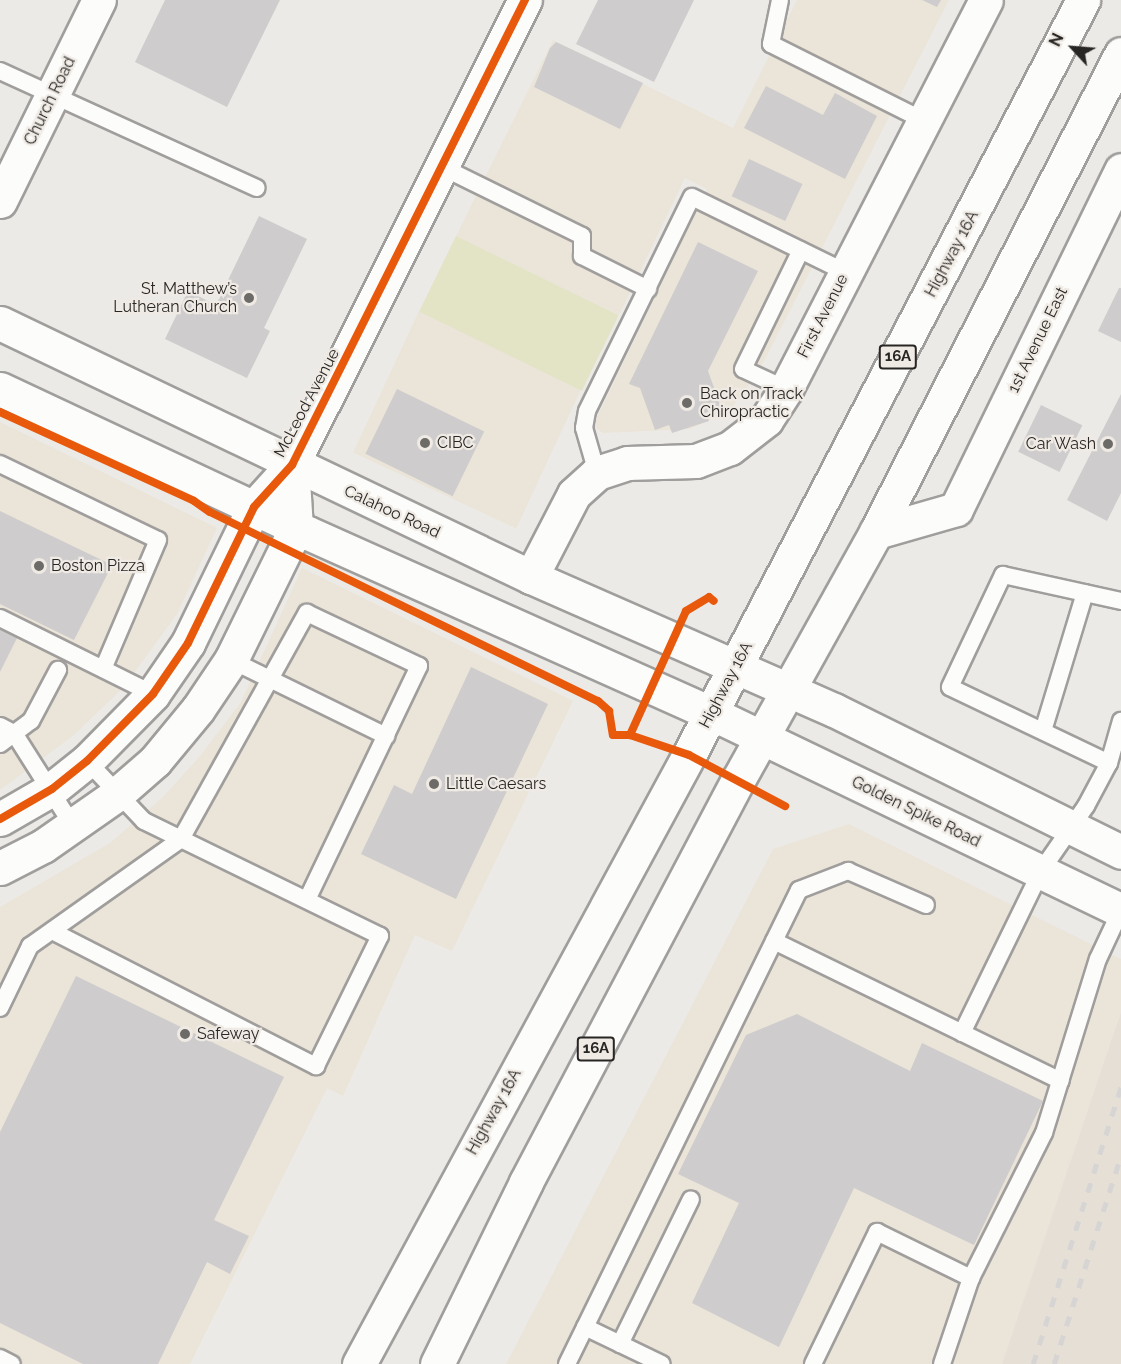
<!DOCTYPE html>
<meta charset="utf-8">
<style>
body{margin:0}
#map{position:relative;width:1121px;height:1364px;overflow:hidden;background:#eceae7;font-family:Raleway,sans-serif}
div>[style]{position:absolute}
.commercial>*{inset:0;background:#ebe4d8;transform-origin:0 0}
.built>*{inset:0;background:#e5dfd6}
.green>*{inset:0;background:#e3e3c5;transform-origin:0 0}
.building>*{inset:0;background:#cecccc;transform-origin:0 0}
.roads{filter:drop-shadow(2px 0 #a09e9c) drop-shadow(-2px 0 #a09e9c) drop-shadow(0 2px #a09e9c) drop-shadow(0 -2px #a09e9c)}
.lane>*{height:16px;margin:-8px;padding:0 8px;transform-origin:8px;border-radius:8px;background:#fcfcfb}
.street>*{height:33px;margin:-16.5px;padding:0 16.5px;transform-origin:16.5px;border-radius:16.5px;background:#fcfcfb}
.secondary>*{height:33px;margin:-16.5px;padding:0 16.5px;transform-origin:16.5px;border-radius:16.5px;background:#fcfcfb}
.primary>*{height:33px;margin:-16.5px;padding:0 16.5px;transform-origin:16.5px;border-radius:16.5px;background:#fcfcfb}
.rail>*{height:4.5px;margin-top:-2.25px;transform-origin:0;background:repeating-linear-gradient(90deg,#d6d5d4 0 10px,transparent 0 20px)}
.cycleway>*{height:8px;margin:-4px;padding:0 4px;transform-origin:4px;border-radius:4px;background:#e8590c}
.dots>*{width:16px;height:16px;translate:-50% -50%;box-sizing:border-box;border:3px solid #efeae4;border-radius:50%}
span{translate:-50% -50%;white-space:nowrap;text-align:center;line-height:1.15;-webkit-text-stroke:4.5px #efeae4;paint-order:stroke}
.shield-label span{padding:2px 4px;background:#efeae4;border:2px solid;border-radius:4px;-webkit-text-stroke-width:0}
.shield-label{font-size:15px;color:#282624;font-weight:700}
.street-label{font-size:16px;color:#282624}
.poi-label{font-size:16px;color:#282624}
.right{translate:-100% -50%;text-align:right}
.left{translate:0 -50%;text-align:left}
.north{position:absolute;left:1043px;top:18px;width:60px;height:60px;-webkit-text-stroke:4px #efeae4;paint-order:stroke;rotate:296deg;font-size:16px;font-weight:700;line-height:24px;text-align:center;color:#282624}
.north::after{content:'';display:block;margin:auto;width:21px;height:27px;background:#282624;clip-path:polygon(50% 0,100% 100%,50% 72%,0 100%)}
</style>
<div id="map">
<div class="commercial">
<i style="clip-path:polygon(797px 0,949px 0,760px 369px,739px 400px,723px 414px,690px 429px,603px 433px,593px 426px,707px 189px,685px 178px,619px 315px,456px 236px,553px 40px,733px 128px)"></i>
<i style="left:419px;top:311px;width:180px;height:156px;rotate:25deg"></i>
<i style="clip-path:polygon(0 422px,217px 528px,177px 614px,123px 688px,74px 735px,0 790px)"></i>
<i style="clip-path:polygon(302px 568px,573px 701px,452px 951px,415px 935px,343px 1096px,327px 1088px,190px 1364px,0 1364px,0 907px,110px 843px,163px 797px,200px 756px,241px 702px)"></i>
<i style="clip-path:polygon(849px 824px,1121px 959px,1121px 1012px,1002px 1364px,506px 1364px,773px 849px)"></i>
</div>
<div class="built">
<i style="clip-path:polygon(1121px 1012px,1121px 1364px,1002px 1364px)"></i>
</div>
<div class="green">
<i style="left:456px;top:236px;width:181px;height:84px;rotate:26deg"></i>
</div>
<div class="building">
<i style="clip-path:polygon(165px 0,280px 0,227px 107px,135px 62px)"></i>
<i style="clip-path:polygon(598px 0,694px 0,654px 82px,576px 44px)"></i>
<i style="clip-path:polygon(922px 0,941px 0,937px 7px)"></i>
<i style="clip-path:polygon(556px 42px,643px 83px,620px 129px,534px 87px,550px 48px)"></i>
<i style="clip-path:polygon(766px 86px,823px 115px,835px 93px,877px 116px,845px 179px,744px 128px)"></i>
<i style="left:749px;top:159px;width:59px;height:41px;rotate:25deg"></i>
<i style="clip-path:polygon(259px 216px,307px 239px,264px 328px,270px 331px,247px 378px,165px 339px,188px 291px,216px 305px)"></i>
<i style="clip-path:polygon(698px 242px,758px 271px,708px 371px,721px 407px,705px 413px,709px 421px,672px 433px,669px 425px,655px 430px,640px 388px,629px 384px)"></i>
<i style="clip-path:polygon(1119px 288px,1121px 288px,1121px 342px,1098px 331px)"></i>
<i style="left:397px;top:389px;width:97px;height:72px;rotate:26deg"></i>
<i style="clip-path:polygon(1121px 394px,1121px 493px,1107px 521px,1067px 500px)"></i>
<i style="left:1041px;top:405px;width:46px;height:52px;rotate:26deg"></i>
<i style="clip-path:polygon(0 511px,112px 565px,74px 640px,0 604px)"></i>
<i style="clip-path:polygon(0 630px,17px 638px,0 672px)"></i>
<i style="clip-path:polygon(471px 667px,548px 704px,456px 899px,361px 854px,394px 785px,412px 794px)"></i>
<i style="clip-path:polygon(76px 976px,284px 1077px,214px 1220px,249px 1236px,230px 1274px,207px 1262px,158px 1364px,83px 1364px,0 1323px,0 1132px)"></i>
<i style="clip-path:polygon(797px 1014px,910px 1071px,922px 1043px,1043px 1101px,974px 1245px,854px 1188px,779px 1347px,692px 1303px,739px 1203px,678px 1174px,746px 1035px)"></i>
</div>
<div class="roads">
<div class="lane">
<i style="left:780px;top:0;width:45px;rotate:101.6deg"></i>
<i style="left:771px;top:44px;width:170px;rotate:26.6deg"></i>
<i style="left:0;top:71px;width:282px;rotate:24.5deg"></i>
<i style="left:442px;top:167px;width:156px;rotate:26.2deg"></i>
<i style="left:582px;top:236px;width:20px;rotate:90deg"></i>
<i style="left:582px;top:256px;width:74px;rotate:26.6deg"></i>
<i style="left:786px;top:389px;width:47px;rotate:-155.1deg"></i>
<i style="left:743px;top:369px;width:132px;rotate:-64deg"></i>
<i style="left:0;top:464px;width:175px;rotate:25.7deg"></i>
<i style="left:158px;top:540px;width:140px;rotate:113.1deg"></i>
<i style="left:597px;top:473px;width:47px;rotate:-106.1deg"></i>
<i style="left:584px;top:428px;width:17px;rotate:-80deg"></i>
<i style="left:587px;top:411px;width:238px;rotate:-63.9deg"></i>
<i style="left:692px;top:197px;width:170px;rotate:26.1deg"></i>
<i style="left:0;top:618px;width:171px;rotate:26.4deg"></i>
<i style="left:231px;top:660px;width:173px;rotate:26.1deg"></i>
<i style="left:0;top:726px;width:16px;rotate:27deg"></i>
<i style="left:14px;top:733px;width:110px;rotate:57.6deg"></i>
<i style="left:1043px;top:731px;width:144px;rotate:-73.1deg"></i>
<i style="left:0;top:744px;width:39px;rotate:-37deg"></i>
<i style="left:31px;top:721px;width:58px;rotate:-62.1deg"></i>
<i style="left:1109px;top:763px;width:176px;rotate:-154.5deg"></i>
<i style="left:950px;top:687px;width:124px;rotate:-64.7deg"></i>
<i style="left:1003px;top:575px;width:121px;rotate:12.4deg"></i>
<i style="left:52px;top:931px;width:297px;rotate:27.1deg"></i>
<i style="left:316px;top:1066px;width:145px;rotate:-63.8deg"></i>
<i style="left:380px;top:936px;width:263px;rotate:-154deg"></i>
<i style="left:144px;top:821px;width:83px;rotate:-133.5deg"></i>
<i style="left:774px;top:941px;width:319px;rotate:26deg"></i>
<i style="left:0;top:1008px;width:69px;rotate:-64.2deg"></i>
<i style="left:30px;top:946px;width:185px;rotate:-35.3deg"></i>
<i style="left:181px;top:839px;width:259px;rotate:-60.9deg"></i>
<i style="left:307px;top:613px;width:124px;rotate:25.3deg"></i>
<i style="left:419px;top:666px;width:259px;rotate:115.6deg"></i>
<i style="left:962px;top:1033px;width:180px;rotate:-64deg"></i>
<i style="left:1041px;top:871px;width:79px;rotate:-55.3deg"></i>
<i style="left:1086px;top:806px;width:49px;rotate:-61.9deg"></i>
<i style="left:1109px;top:763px;width:44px;rotate:-74.1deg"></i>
<i style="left:585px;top:1327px;width:85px;rotate:25.7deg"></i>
<i style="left:620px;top:1344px;width:161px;rotate:-63.9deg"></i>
<i style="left:0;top:1358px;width:13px;rotate:27deg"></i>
<i style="left:567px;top:1364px;width:528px;rotate:-63.92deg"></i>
<i style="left:799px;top:890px;width:53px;rotate:-21.2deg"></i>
<i style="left:848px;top:871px;width:85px;rotate:23.6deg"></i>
<i style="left:813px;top:1364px;width:147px;rotate:-64.1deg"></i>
<i style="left:877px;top:1232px;width:105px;rotate:26.1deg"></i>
<i style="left:942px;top:1364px;width:91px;rotate:-71.4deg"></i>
<i style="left:971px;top:1278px;width:162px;rotate:-63.3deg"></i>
<i style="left:1044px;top:1133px;width:182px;rotate:-72.8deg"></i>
<i style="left:1098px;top:959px;width:54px;rotate:-64.9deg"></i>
</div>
<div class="street">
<i style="left:0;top:201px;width:224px;rotate:-63.8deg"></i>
<i style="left:956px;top:509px;width:377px;rotate:-64deg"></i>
<i style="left:531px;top:577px;width:93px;rotate:-62.6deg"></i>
<i style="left:574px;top:494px;width:31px;rotate:-42deg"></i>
<i style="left:597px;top:473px;width:32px;rotate:-18deg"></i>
<i style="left:627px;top:463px;width:69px;rotate:-1.7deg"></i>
<i style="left:696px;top:461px;width:36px;rotate:-21deg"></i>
<i style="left:730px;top:448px;width:46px;rotate:-37.9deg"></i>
<i style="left:766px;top:420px;width:37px;rotate:-57deg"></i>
<i style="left:786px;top:389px;width:437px;rotate:-62.8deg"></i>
</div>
<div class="secondary">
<i style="left:0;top:323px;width:589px;rotate:25.56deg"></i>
<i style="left:531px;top:577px;width:331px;rotate:23.7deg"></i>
<i style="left:834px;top:710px;width:320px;rotate:26.3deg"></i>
<i style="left:0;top:389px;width:340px;rotate:25.1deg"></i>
<i style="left:308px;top:533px;width:441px;rotate:24.1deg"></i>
<i style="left:711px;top:713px;width:455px;rotate:25.7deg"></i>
<i style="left:0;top:819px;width:60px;rotate:-30deg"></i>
<i style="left:52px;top:789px;width:45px;rotate:-38.7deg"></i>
<i style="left:87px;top:761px;width:94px;rotate:-45.4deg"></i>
<i style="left:153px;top:694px;width:62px;rotate:-55.5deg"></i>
<i style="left:188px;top:643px;width:151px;rotate:-64.1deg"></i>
<i style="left:254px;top:507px;width:57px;rotate:-47.9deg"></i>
<i style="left:292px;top:465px;width:520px;rotate:-63.39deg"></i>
<i style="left:0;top:868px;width:48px;rotate:-27.1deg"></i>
<i style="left:43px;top:846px;width:89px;rotate:-34.9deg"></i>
<i style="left:116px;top:795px;width:52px;rotate:-41.1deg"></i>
<i style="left:155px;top:761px;width:67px;rotate:-50.4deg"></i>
<i style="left:198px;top:709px;width:59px;rotate:-56deg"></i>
<i style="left:231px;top:660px;width:147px;rotate:-63.8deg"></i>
<i style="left:296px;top:528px;width:63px;rotate:-93.6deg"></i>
</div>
<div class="primary">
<i style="left:876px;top:532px;width:83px;rotate:-16deg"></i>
<i style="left:359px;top:1364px;width:693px;rotate:-61.55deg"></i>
<i style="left:689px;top:755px;width:852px;rotate:-62.44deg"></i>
<i style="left:437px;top:1364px;width:203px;rotate:-63.9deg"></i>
<i style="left:526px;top:1182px;width:454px;rotate:-62.2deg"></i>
<i style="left:738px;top:780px;width:284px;rotate:-60.9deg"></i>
<i style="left:876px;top:532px;width:537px;rotate:-62.86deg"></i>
</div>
</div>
<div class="rail">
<i style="left:1033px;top:1364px;width:291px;rotate:-72.4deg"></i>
<i style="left:1054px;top:1364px;width:219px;rotate:-72.2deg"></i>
</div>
<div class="cycleway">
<i style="left:0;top:412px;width:213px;rotate:24.6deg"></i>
<i style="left:194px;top:501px;width:19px;rotate:35deg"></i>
<i style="left:210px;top:512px;width:432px;rotate:26deg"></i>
<i style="left:598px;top:701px;width:15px;rotate:42deg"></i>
<i style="left:609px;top:711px;width:24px;rotate:81deg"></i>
<i style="left:613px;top:735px;width:17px"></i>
<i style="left:630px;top:735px;width:62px;rotate:18.7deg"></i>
<i style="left:689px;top:755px;width:109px;rotate:28deg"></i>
<i style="left:630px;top:735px;width:136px;rotate:-65.7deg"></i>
<i style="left:686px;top:611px;width:27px;rotate:-31deg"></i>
<i style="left:709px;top:597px;width:6px;rotate:39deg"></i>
<i style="left:0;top:819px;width:60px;rotate:-30deg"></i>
<i style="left:52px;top:789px;width:45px;rotate:-38.7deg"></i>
<i style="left:87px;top:761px;width:94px;rotate:-45.4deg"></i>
<i style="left:153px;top:694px;width:62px;rotate:-55.5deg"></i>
<i style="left:188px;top:643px;width:151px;rotate:-64.1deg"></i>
<i style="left:254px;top:507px;width:57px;rotate:-47.9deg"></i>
<i style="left:292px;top:465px;width:520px;rotate:-63.39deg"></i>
</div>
<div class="dots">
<i style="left:249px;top:298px;background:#6d6b68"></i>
<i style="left:687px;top:403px;background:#6d6b68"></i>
<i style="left:425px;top:443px;background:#6d6b68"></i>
<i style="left:1108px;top:444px;background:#6d6b68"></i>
<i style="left:39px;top:566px;background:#6d6b68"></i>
<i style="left:434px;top:784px;background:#6d6b68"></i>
<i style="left:185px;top:1034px;background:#6d6b68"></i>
</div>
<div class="shield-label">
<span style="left:898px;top:357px">16A</span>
<span style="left:596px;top:1049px">16A</span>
</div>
<div class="street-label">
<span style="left:50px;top:101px;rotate:-64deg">Church Road</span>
<span style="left:952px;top:254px;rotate:-62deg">Highway 16A</span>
<span style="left:823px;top:316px;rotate:-63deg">First Avenue</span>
<span style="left:1038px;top:340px;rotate:-64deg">1st Avenue East</span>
<span style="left:307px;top:403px;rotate:-62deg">McLeod Avenue</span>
<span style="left:392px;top:512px;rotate:25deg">Calahoo Road</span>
<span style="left:726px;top:685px;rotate:-62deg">Highway 16A</span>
<span style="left:916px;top:812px;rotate:26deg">Golden Spike Road</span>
<span style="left:494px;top:1112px;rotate:-61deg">Highway 16A</span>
</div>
<div class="poi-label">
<span class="right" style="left:237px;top:298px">St. Matthew’s<br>Lutheran Church</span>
<span class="left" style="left:700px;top:403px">Back on Track<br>Chiropractic</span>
<span class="left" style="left:437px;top:443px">CIBC</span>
<span class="right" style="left:1096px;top:444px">Car Wash</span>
<span class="left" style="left:51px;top:566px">Boston Pizza</span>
<span class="left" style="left:446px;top:784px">Little Caesars</span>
<span class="left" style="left:197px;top:1034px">Safeway</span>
</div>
<div class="north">N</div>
</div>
